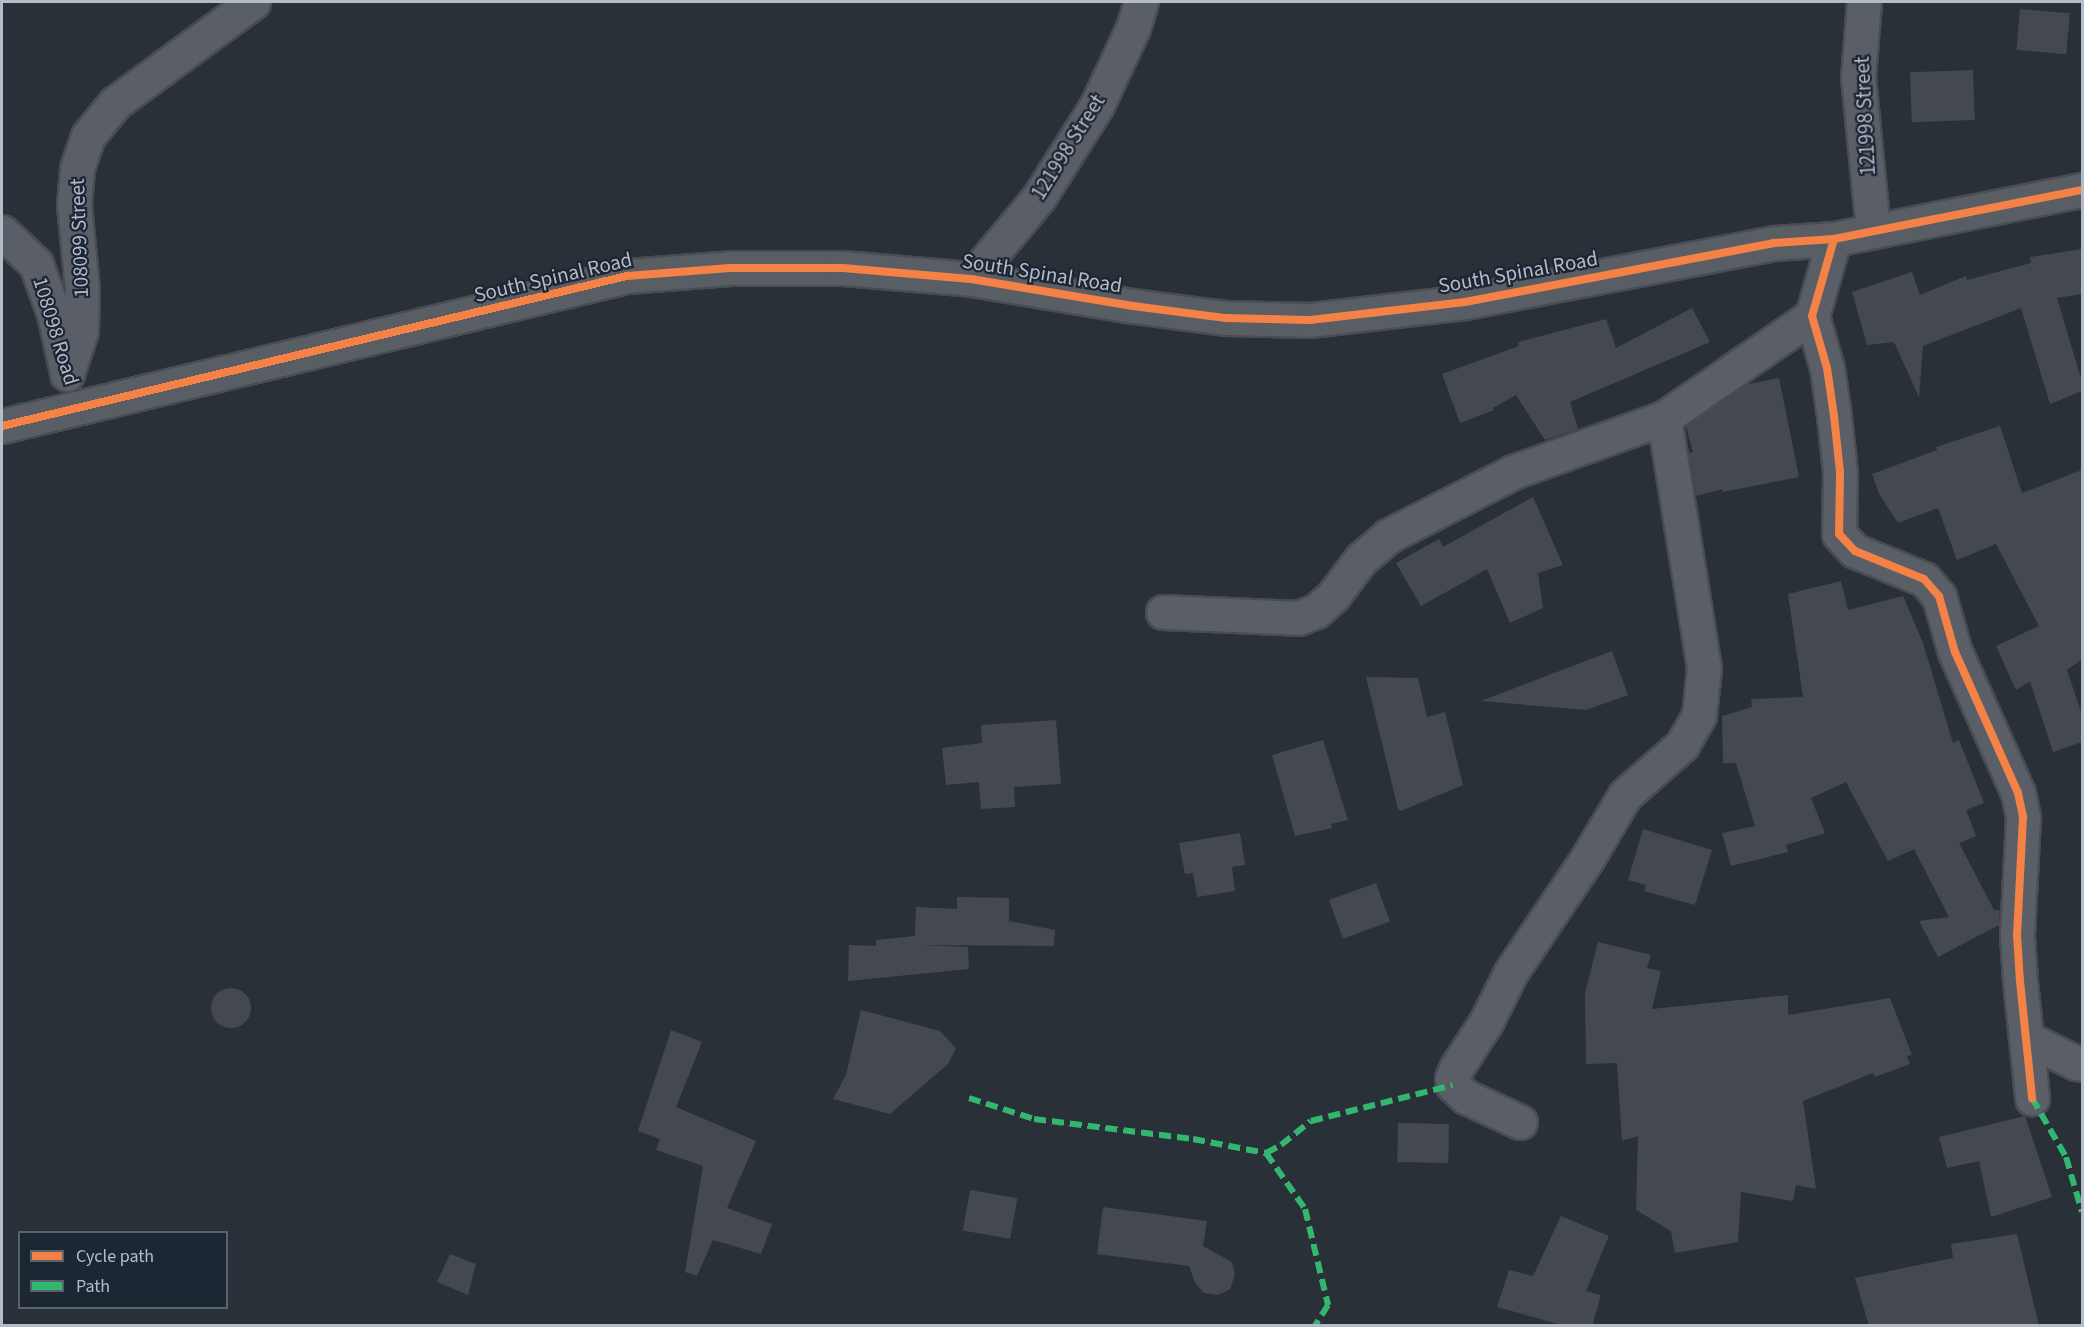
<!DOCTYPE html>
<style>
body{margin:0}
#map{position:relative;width:2084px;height:1327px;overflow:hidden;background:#2a3038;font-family:"Source Sans 3",sans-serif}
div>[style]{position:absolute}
.building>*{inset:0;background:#444950;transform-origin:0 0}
.round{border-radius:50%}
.roads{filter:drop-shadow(2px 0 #484c53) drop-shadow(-2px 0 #484c53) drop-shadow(0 2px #484c53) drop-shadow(0 -2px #484c53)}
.street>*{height:33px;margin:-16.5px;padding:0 16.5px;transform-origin:16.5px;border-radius:16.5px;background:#5a5e66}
.secondary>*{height:33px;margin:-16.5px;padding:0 16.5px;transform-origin:16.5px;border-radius:16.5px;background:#595d64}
.quiet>*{height:6px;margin-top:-3px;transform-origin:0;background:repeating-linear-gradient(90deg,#33b770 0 12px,transparent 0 18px)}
.cycleway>*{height:8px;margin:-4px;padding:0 4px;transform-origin:4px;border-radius:4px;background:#f48246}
span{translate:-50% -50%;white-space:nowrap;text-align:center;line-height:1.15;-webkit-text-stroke:4.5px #1d2633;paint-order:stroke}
.street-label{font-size:21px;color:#b4bcc9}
.frame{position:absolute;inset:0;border:3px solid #b4bcc9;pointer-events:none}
.legend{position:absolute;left:18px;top:1231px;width:210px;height:78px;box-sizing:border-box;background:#1d2633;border:2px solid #59626f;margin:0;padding:8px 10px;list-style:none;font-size:18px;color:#b4bcc9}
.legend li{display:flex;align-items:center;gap:12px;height:30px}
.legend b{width:30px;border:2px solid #59626f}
</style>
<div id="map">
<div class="building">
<i style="left:2020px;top:9px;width:50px;height:41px;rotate:5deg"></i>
<i style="left:1973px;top:70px;width:50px;height:63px;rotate:88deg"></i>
<i style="clip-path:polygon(2082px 249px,2082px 294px,2057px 298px,2082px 382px,2082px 391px,2050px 404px,2021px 308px,1923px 346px,1919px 397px,1894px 342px,1867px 345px,1852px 292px,1912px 272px,1920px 295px,1966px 276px,1967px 280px,2031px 263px,2030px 257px)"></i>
<i style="clip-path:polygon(1692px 308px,1710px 342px,1570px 402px,1578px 429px,1545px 440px,1516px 395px,1493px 408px,1494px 410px,1460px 423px,1442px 374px,1519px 346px,1518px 342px,1606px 319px,1616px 348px)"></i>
<i style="clip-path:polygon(1779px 378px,1799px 477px,1723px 492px,1722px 489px,1696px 496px,1689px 453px,1693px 452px,1686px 426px,1744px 385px)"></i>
<i style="clip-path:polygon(2000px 426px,2022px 493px,2082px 470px,2082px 659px,2067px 670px,2082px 715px,2082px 742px,2053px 752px,2030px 681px,2016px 690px,1996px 646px,2039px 626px,1996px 544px,1957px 560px,1938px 508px,1898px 523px,1879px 494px,1872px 474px,1937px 450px,1936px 447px)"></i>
<i style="clip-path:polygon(1533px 497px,1563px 565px,1538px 573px,1543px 608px,1510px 623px,1487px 569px,1421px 606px,1396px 563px,1439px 539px,1443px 547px)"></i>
<i style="clip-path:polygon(1841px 581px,1848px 610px,1903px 596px,1923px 643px,1953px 743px,1959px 740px,1984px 803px,1966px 810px,1976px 836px,1959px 843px,1994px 910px,2000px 910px,1999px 925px,1938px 957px,1919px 921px,1949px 917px,1914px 849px,1888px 861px,1846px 782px,1811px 798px,1825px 833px,1786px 845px,1788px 852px,1731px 866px,1722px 833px,1755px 826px,1736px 763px,1723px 763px,1722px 716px,1752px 707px,1751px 699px,1803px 697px,1788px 594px)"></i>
<i style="clip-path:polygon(1612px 651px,1628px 695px,1586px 710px,1481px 701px)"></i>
<i style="clip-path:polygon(1366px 677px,1418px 678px,1427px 717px,1445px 712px,1463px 785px,1401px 811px,1398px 809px)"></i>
<i style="clip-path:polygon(1056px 720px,1061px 784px,1014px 787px,1015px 807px,981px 809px,979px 782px,946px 785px,942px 748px,982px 743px,981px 725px)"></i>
<i style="clip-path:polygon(1323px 740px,1348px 820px,1331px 824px,1332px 828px,1295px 836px,1272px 755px)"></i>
<i style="clip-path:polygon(1643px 829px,1712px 850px,1695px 905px,1644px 891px,1646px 885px,1628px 880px)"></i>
<i style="clip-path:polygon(1240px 833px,1245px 865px,1232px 867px,1235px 891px,1197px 897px,1193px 873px,1185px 874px,1179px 843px)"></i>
<i style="left:1376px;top:883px;width:41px;height:50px;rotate:70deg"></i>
<i style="clip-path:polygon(957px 897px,1009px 898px,1009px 921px,1055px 930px,1054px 946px,918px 945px,968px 947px,969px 969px,848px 981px,849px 945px,876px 946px,876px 940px,915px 936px,916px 907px,957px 909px)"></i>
<i style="clip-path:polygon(1598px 942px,1651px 955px,1647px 968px,1661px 971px,1652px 1009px,1788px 995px,1788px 1015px,1890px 998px,1912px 1055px,1907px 1056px,1910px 1064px,1875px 1077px,1873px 1073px,1803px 1101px,1816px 1189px,1796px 1185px,1793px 1201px,1741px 1192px,1738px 1242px,1675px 1253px,1671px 1231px,1636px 1210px,1638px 1136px,1622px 1141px,1617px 1063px,1586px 1064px,1585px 993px)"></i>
<i class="round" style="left:211px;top:988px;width:40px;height:40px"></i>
<i style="clip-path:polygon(861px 1010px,940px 1031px,956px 1048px,948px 1064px,890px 1114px,833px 1099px,846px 1075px)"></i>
<i style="clip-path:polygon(671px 1030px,702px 1042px,676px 1107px,756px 1141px,727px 1208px,772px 1224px,761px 1254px,713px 1240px,697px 1276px,685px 1272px,703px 1166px,656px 1150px,660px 1139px,638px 1131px)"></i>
<i style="clip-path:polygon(2025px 1116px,2052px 1197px,1991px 1217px,1979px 1161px,1947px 1168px,1939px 1137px)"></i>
<i style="left:1398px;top:1123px;width:51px;height:39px;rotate:1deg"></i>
<i style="left:970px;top:1190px;width:48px;height:41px;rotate:10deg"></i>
<i style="clip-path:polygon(1103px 1207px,1207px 1221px,1203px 1246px,1232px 1262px,1235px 1275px,1230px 1289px,1218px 1295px,1204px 1293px,1195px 1283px,1189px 1266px,1097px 1254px)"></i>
<i style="clip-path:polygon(1561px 1216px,1609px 1236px,1586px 1291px,1601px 1295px,1592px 1326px,1565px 1326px,1497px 1307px,1509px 1270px,1533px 1276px)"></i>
<i style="clip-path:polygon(2017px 1234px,2039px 1326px,1869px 1326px,1855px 1278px,1953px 1258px,1951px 1244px)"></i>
<i style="clip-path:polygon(450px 1254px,476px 1264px,468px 1295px,437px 1282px)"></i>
</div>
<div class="roads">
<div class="street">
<i style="left:1864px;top:2px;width:75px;rotate:94.6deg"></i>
<i style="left:1858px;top:77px;width:155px;rotate:84.4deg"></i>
<i style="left:2px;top:232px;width:47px;rotate:43.3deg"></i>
<i style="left:36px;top:264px;width:53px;rotate:70.2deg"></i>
<i style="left:54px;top:314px;width:59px;rotate:77.4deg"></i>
<i style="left:1834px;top:239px;width:80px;rotate:105.9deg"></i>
<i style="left:1812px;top:316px;width:54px;rotate:73.9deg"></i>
<i style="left:1827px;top:368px;width:49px;rotate:81.7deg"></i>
<i style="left:1834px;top:416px;width:56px;rotate:83.9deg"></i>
<i style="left:1840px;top:472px;width:62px;rotate:90.9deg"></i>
<i style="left:1839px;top:534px;width:23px;rotate:47deg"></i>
<i style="left:1855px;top:551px;width:74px;rotate:22.1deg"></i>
<i style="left:1924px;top:579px;width:23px;rotate:49deg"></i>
<i style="left:1939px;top:596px;width:58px;rotate:74.1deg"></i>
<i style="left:1955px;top:652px;width:154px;rotate:65.9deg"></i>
<i style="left:2018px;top:793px;width:25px;rotate:78deg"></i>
<i style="left:2023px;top:817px;width:118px;rotate:92.9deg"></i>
<i style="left:2017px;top:935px;width:46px;rotate:86.3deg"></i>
<i style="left:2020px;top:981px;width:118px;rotate:84.1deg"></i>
<i style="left:971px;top:279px;width:107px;rotate:-50.3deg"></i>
<i style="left:1039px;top:197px;width:107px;rotate:-57.7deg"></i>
<i style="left:1096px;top:107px;width:87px;rotate:-64.9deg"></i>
<i style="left:1133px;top:28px;width:27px;rotate:-73deg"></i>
<i style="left:67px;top:374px;width:45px;rotate:-72deg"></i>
<i style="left:81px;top:331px;width:42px;rotate:-88.6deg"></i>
<i style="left:82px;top:289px;width:85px;rotate:-95.4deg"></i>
<i style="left:74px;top:204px;width:36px;rotate:-85deg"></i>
<i style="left:77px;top:168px;width:34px;rotate:-71deg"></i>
<i style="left:88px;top:136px;width:43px;rotate:-50.7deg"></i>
<i style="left:115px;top:103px;width:171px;rotate:-36.2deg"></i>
<i style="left:1163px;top:612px;width:135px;rotate:2.5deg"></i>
<i style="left:1298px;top:618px;width:19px;rotate:-21deg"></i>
<i style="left:1316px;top:611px;width:23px;rotate:-41deg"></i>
<i style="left:1333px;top:596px;width:46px;rotate:-52.9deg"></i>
<i style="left:1361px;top:559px;width:35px;rotate:-40deg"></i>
<i style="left:1388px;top:536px;width:140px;rotate:-27.1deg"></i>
<i style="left:1513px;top:472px;width:160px;rotate:-19.7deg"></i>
<i style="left:1664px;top:418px;width:180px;rotate:-34.6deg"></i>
<i style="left:2026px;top:1038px;width:56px;rotate:26.6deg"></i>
<i style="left:2076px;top:1063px;width:6px;rotate:9deg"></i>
<i style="left:1520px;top:1122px;width:60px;rotate:-155.2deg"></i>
<i style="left:1466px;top:1097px;width:18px;rotate:-137deg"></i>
<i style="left:1453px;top:1085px;width:7px;rotate:-98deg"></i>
<i style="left:1452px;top:1078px;width:12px;rotate:-66deg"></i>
<i style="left:1457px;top:1067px;width:54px;rotate:-57.2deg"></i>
<i style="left:1486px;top:1022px;width:56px;rotate:-63.4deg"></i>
<i style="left:1511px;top:972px;width:136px;rotate:-56.1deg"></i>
<i style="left:1587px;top:859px;width:74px;rotate:-59.3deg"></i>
<i style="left:1625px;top:795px;width:76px;rotate:-41.3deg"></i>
<i style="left:1682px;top:745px;width:34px;rotate:-60deg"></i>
<i style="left:1699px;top:716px;width:48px;rotate:-84.1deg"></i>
<i style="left:1704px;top:668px;width:253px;rotate:-99.1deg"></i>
</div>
<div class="secondary">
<i style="left:2px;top:426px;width:643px;rotate:-13.5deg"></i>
<i style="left:627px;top:276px;width:103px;rotate:-4.4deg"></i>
<i style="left:730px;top:268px;width:113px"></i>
<i style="left:843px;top:268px;width:128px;rotate:4.9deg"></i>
<i style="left:971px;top:279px;width:164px;rotate:9.5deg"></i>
<i style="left:1133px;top:306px;width:94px;rotate:7.4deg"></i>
<i style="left:1226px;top:318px;width:84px;rotate:1.4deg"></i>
<i style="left:1310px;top:320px;width:156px;rotate:-6.6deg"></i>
<i style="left:1465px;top:302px;width:315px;rotate:-10.8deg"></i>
<i style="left:1774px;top:243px;width:60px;rotate:-3.8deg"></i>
<i style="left:1834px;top:239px;width:253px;rotate:-11.2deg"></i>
</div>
</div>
<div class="quiet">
<i style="left:969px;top:1098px;width:68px;rotate:17.9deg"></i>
<i style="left:1034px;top:1119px;width:160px;rotate:7.2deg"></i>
<i style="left:1193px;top:1139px;width:74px;rotate:10.9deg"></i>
<i style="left:1266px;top:1153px;width:68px;rotate:55.1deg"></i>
<i style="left:1305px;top:1209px;width:99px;rotate:76.5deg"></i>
<i style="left:1328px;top:1305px;width:25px;rotate:122deg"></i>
<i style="left:2032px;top:1098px;width:68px;rotate:60deg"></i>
<i style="left:2066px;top:1157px;width:57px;rotate:73.8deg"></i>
<i style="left:1266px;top:1153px;width:17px;rotate:-28deg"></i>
<i style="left:1281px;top:1145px;width:38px;rotate:-39deg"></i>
<i style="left:1311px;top:1121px;width:146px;rotate:-14.2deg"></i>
</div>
<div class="cycleway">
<i style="left:1834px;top:239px;width:80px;rotate:105.9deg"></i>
<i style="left:1812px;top:316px;width:54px;rotate:73.9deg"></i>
<i style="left:1827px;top:368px;width:49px;rotate:81.7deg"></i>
<i style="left:1834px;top:416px;width:56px;rotate:83.9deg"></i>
<i style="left:1840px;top:472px;width:62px;rotate:90.9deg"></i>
<i style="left:1839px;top:534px;width:23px;rotate:47deg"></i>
<i style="left:1855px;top:551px;width:74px;rotate:22.1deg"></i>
<i style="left:1924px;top:579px;width:23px;rotate:49deg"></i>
<i style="left:1939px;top:596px;width:58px;rotate:74.1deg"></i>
<i style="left:1955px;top:652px;width:154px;rotate:65.9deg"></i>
<i style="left:2018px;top:793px;width:25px;rotate:78deg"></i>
<i style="left:2023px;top:817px;width:118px;rotate:92.9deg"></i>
<i style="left:2017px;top:935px;width:46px;rotate:86.3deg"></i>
<i style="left:2020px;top:981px;width:118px;rotate:84.1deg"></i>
<i style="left:2px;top:426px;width:643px;rotate:-13.5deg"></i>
<i style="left:627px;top:276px;width:103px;rotate:-4.4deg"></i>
<i style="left:730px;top:268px;width:113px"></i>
<i style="left:843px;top:268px;width:128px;rotate:4.9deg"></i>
<i style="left:971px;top:279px;width:164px;rotate:9.5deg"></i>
<i style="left:1133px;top:306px;width:94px;rotate:7.4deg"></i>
<i style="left:1226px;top:318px;width:84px;rotate:1.4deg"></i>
<i style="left:1310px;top:320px;width:156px;rotate:-6.6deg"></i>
<i style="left:1465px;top:302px;width:315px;rotate:-10.8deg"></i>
<i style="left:1774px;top:243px;width:60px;rotate:-3.8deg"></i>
<i style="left:1834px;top:239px;width:253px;rotate:-11.2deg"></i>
</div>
<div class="street-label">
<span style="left:1865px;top:116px;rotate:-93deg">121998 Street</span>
<span style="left:1068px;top:147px;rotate:-58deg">121998 Street</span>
<span style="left:79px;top:238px;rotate:-92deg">108099 Street</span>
<span style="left:1518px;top:272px;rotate:-10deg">South Spinal Road</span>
<span style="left:1042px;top:273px;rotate:9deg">South Spinal Road</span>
<span style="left:553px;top:277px;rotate:-13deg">South Spinal Road</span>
<span style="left:56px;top:331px;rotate:73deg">108098 Road</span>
</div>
<div class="frame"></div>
<ul class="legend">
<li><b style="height:8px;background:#f48246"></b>Cycle path</li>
<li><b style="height:8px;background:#33b770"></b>Path</li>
</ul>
</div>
